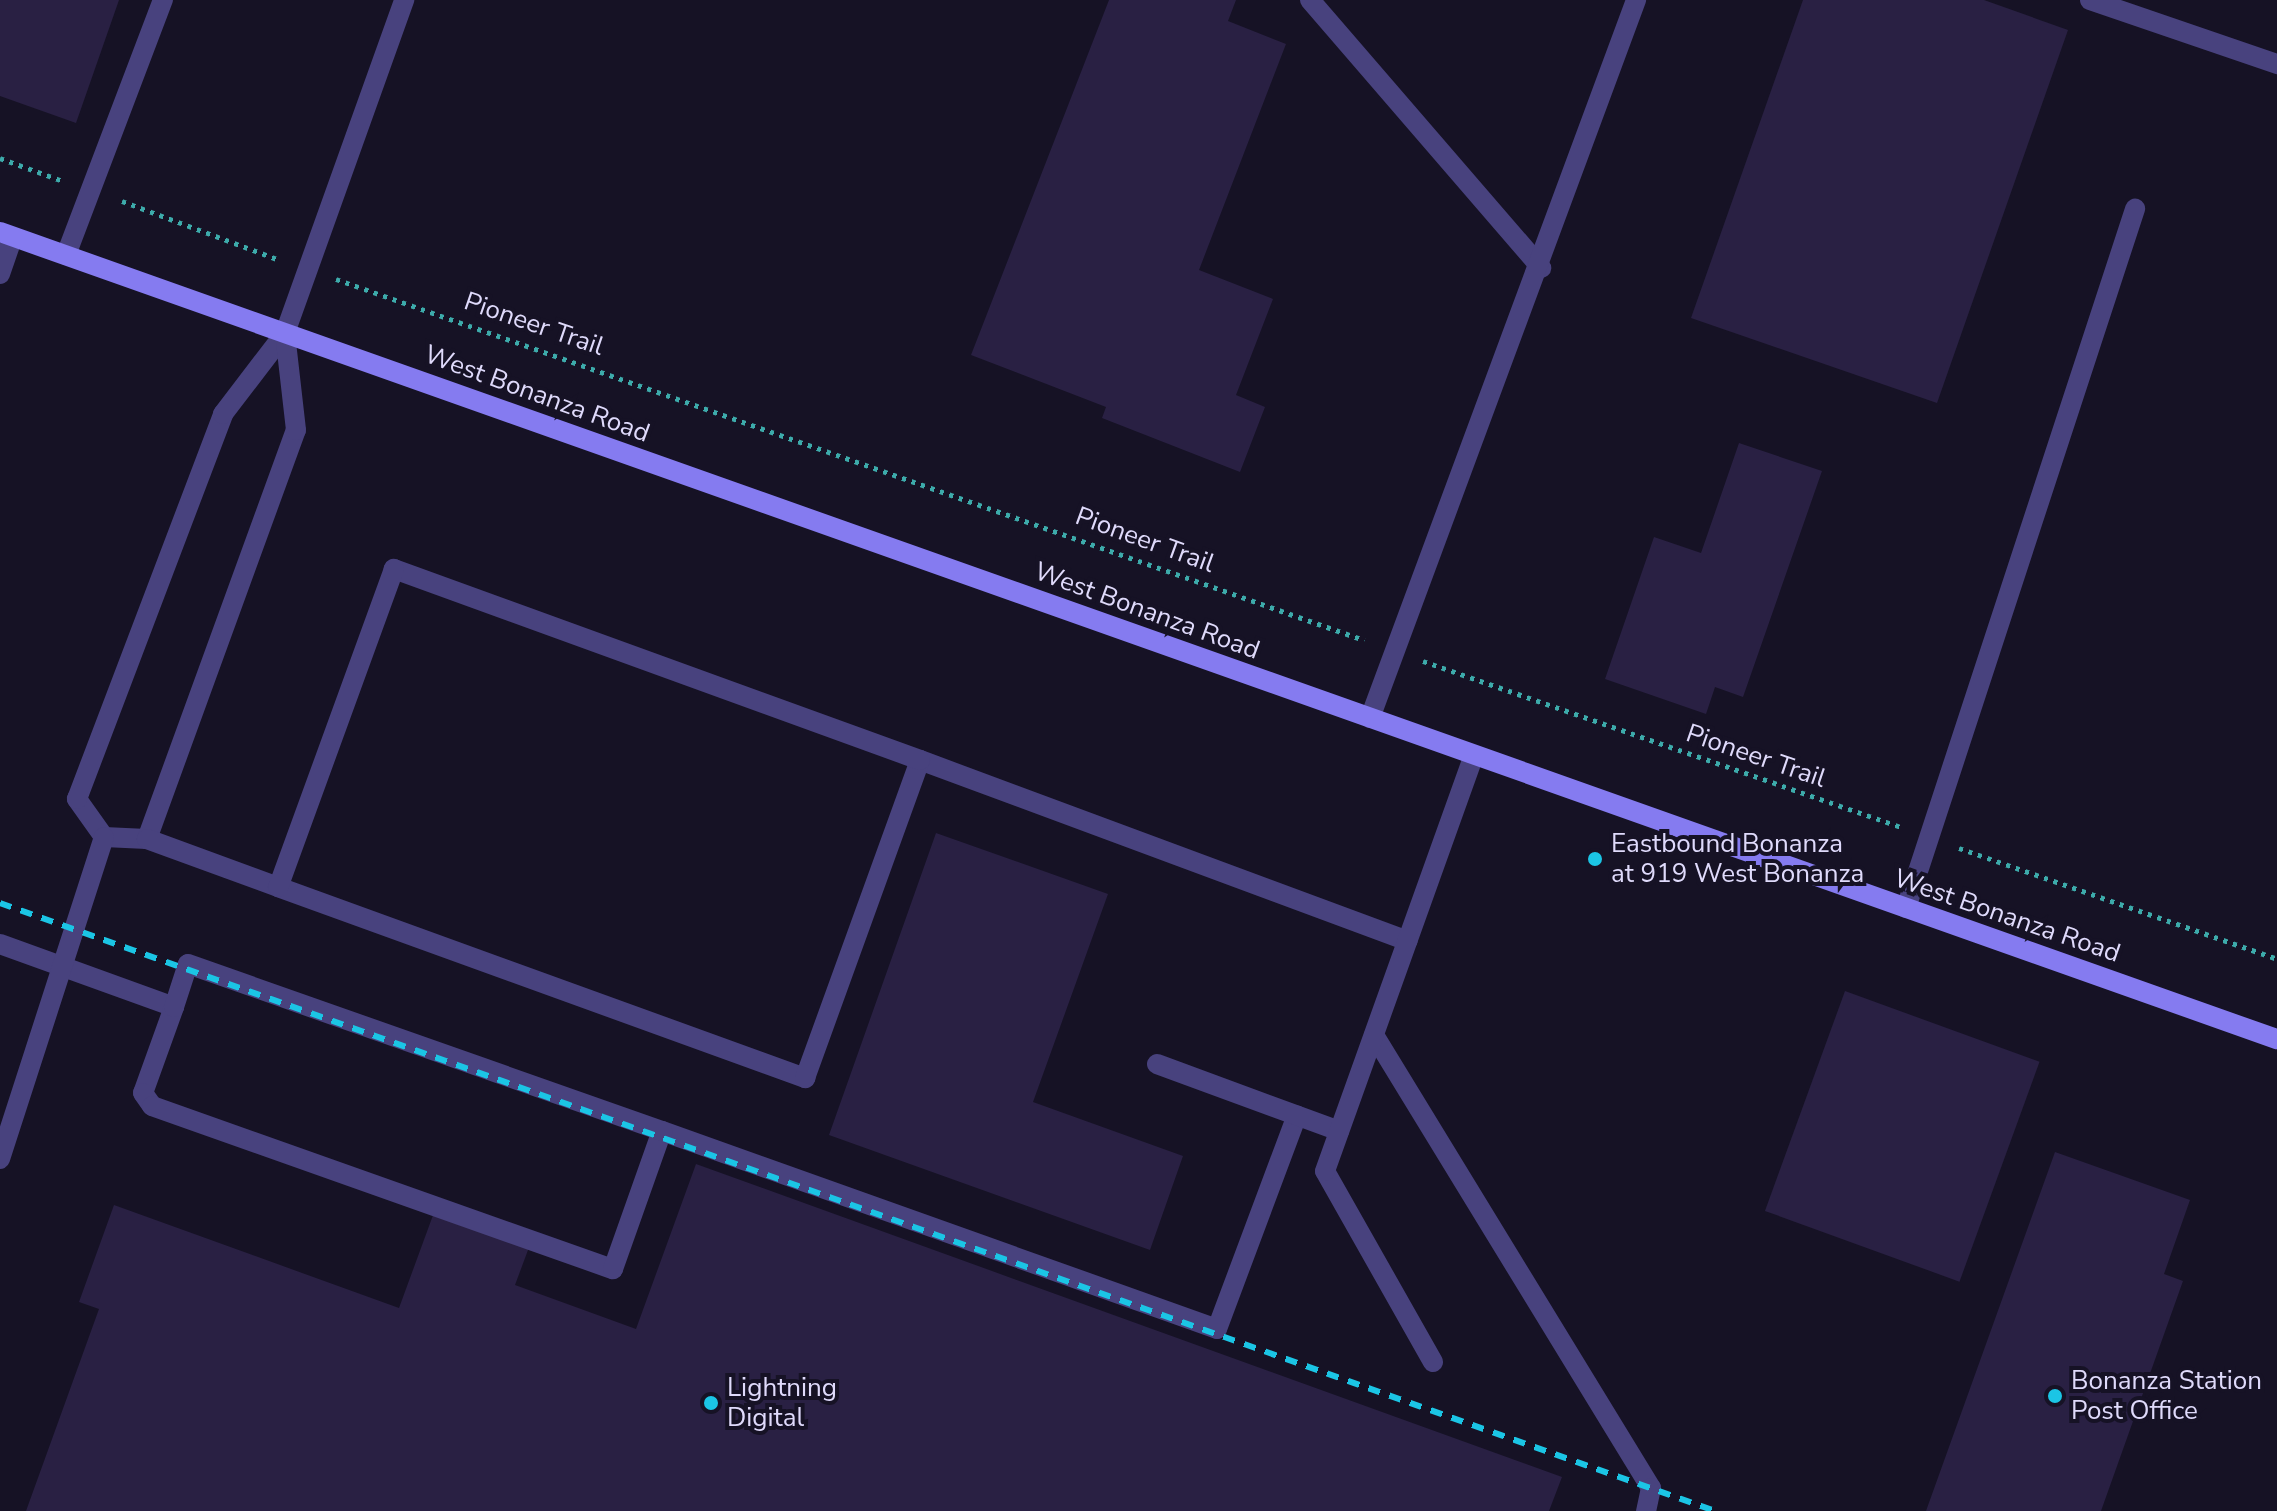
<!DOCTYPE html>
<style>
body{margin:0}
#map{position:relative;width:2277px;height:1511px;overflow:hidden;background:#161225;font-family:"Nunito Sans",sans-serif}
div>[style]{position:absolute}
.building>*{inset:0;background:#292043;transform-origin:0 0}
.path>*{height:5px;margin-top:-2.5px;transform-origin:0;background:repeating-linear-gradient(90deg,#3dabab 0 4px,transparent 0 10px)}
.service>*{height:20px;margin:-10px;padding:0 10px;transform-origin:10px;border-radius:10px;background:#48427e}
.secondary>*{height:20px;margin:-10px;padding:0 10px;transform-origin:10px;border-radius:10px;background:#857bf0}
.rail>*{height:6px;margin-top:-3px;transform-origin:0;background:repeating-linear-gradient(90deg,#1bc5e5 0 12px,transparent 0 22px)}
.dots>*{width:22px;height:22px;translate:-50% -50%;box-sizing:border-box;border:4px solid #161225;border-radius:50%}
span{translate:-50% -50%;white-space:nowrap;text-align:center;line-height:1.15;-webkit-text-stroke:8px #161225;paint-order:stroke}
.street-label{font-size:26px;color:#dfdafb}
.poi-label{font-size:26px;color:#dfdafb}
.left{translate:0 -50%;text-align:left}
</style>
<div id="map">
<div class="building">
<i style="clip-path:polygon(0 0,119px 0,76px 123px,0 96px)"></i>
<i style="clip-path:polygon(1109px 0,1236px 0,1228px 21px,1286px 44px,1199px 270px,1273px 299px,1236px 395px,1265px 407px,1240px 472px,1102px 418px,1106px 407px,971px 355px)"></i>
<i style="clip-path:polygon(1803px 0,1984px 0,2068px 30px,1937px 403px,1691px 318px)"></i>
<i style="clip-path:polygon(1739px 443px,1822px 471px,1743px 697px,1715px 687px,1706px 714px,1605px 679px,1654px 537px,1701px 553px)"></i>
<i style="clip-path:polygon(936px 833px,1108px 894px,1033px 1102px,1183px 1156px,1150px 1250px,829px 1135px)"></i>
<i style="left:1845px;top:991px;width:207px;height:234px;rotate:20deg"></i>
<i style="clip-path:polygon(2055px 1152px,2190px 1200px,2164px 1274px,2183px 1281px,2101px 1511px,1926px 1511px)"></i>
<i style="clip-path:polygon(696px 1164px,1562px 1477px,1549px 1511px,26px 1511px,99px 1309px,79px 1302px,114px 1205px,399px 1308px,436px 1207px,531px 1242px,515px 1285px,636px 1329px)"></i>
</div>
<div class="path">
<i style="left:0;top:158px;width:67px;rotate:20.1deg"></i>
<i style="left:122px;top:201px;width:165px;rotate:20.5deg"></i>
<i style="left:336px;top:279px;width:1090px;rotate:19.35deg"></i>
<i style="left:1423px;top:661px;width:506px;rotate:19.15deg"></i>
<i style="left:1959px;top:848px;width:337px;rotate:19.2deg"></i>
</div>
<div class="service">
<i style="left:1310px;top:0;width:354px;rotate:49.2deg"></i>
<i style="left:2090px;top:0;width:198px;rotate:18.9deg"></i>
<i style="left:66px;top:255px;width:273px;rotate:-69.2deg"></i>
<i style="left:0;top:274px;width:39px;rotate:-71deg"></i>
<i style="left:1370px;top:718px;width:766px;rotate:-69.67deg"></i>
<i style="left:920px;top:760px;width:520px;rotate:20.35deg"></i>
<i style="left:104px;top:837px;width:47px;rotate:-125.4deg"></i>
<i style="left:77px;top:799px;width:412px;rotate:-69.2deg"></i>
<i style="left:223px;top:414px;width:102px;rotate:-52.6deg"></i>
<i style="left:285px;top:333px;width:354px;rotate:-70.3deg"></i>
<i style="left:104px;top:837px;width:43px;rotate:2.7deg"></i>
<i style="left:147px;top:839px;width:435px;rotate:-70deg"></i>
<i style="left:296px;top:430px;width:98px;rotate:-96.5deg"></i>
<i style="left:147px;top:839px;width:140px;rotate:20.1deg"></i>
<i style="left:278px;top:887px;width:561px;rotate:19.92deg"></i>
<i style="left:805px;top:1078px;width:338px;rotate:-70.1deg"></i>
<i style="left:920px;top:760px;width:560px;rotate:-160.04deg"></i>
<i style="left:394px;top:569px;width:338px;rotate:110deg"></i>
<i style="left:1906px;top:908px;width:736px;rotate:-71.86deg"></i>
<i style="left:0;top:944px;width:185px;rotate:19.9deg"></i>
<i style="left:174px;top:1007px;width:91px;rotate:109.8deg"></i>
<i style="left:143px;top:1093px;width:16px;rotate:55deg"></i>
<i style="left:152px;top:1106px;width:489px;rotate:19.5deg"></i>
<i style="left:613px;top:1269px;width:146px;rotate:-70.5deg"></i>
<i style="left:662px;top:1131px;width:589px;rotate:19.63deg"></i>
<i style="left:1217px;top:1329px;width:228px;rotate:-69.5deg"></i>
<i style="left:174px;top:1007px;width:45px;rotate:-72deg"></i>
<i style="left:188px;top:964px;width:503px;rotate:19.41deg"></i>
<i style="left:1374px;top:1035px;width:531px;rotate:58.56deg"></i>
<i style="left:1651px;top:1488px;width:24px;rotate:102deg"></i>
<i style="left:1157px;top:1064px;width:194px;rotate:20.2deg"></i>
<i style="left:0;top:1159px;width:338px;rotate:-72.1deg"></i>
<i style="left:1433px;top:1362px;width:219px;rotate:-119.5deg"></i>
<i style="left:1325px;top:1171px;width:441px;rotate:-70.3deg"></i>
</div>
<div class="secondary">
<i style="left:0;top:232px;width:2416px;rotate:19.52deg"></i>
</div>
<div class="rail">
<i style="left:0;top:903px;width:1820px;rotate:19.52deg"></i>
</div>
<div class="dots">
<i style="left:1595px;top:859px;background:#1bc5e5"></i>
<i style="left:2055px;top:1396px;background:#1bc5e5"></i>
<i style="left:711px;top:1403px;background:#1bc5e5"></i>
</div>
<div class="street-label">
<span style="left:534px;top:324px;rotate:19deg">Pioneer Trail</span>
<span style="left:537px;top:394px;rotate:20deg">West Bonanza Road</span>
<span style="left:1145px;top:540px;rotate:20deg">Pioneer Trail</span>
<span style="left:1147px;top:611px;rotate:20deg">West Bonanza Road</span>
<span style="left:1756px;top:756px;rotate:19deg">Pioneer Trail</span>
<span style="left:2007px;top:916px;rotate:19deg">West Bonanza Road</span>
</div>
<div class="poi-label">
<span class="left" style="left:1611px;top:859px">Eastbound Bonanza<br>at 919 West Bonanza</span>
<span class="left" style="left:2071px;top:1396px">Bonanza Station<br>Post Office</span>
<span class="left" style="left:727px;top:1403px">Lightning<br>Digital</span>
</div>
</div>
